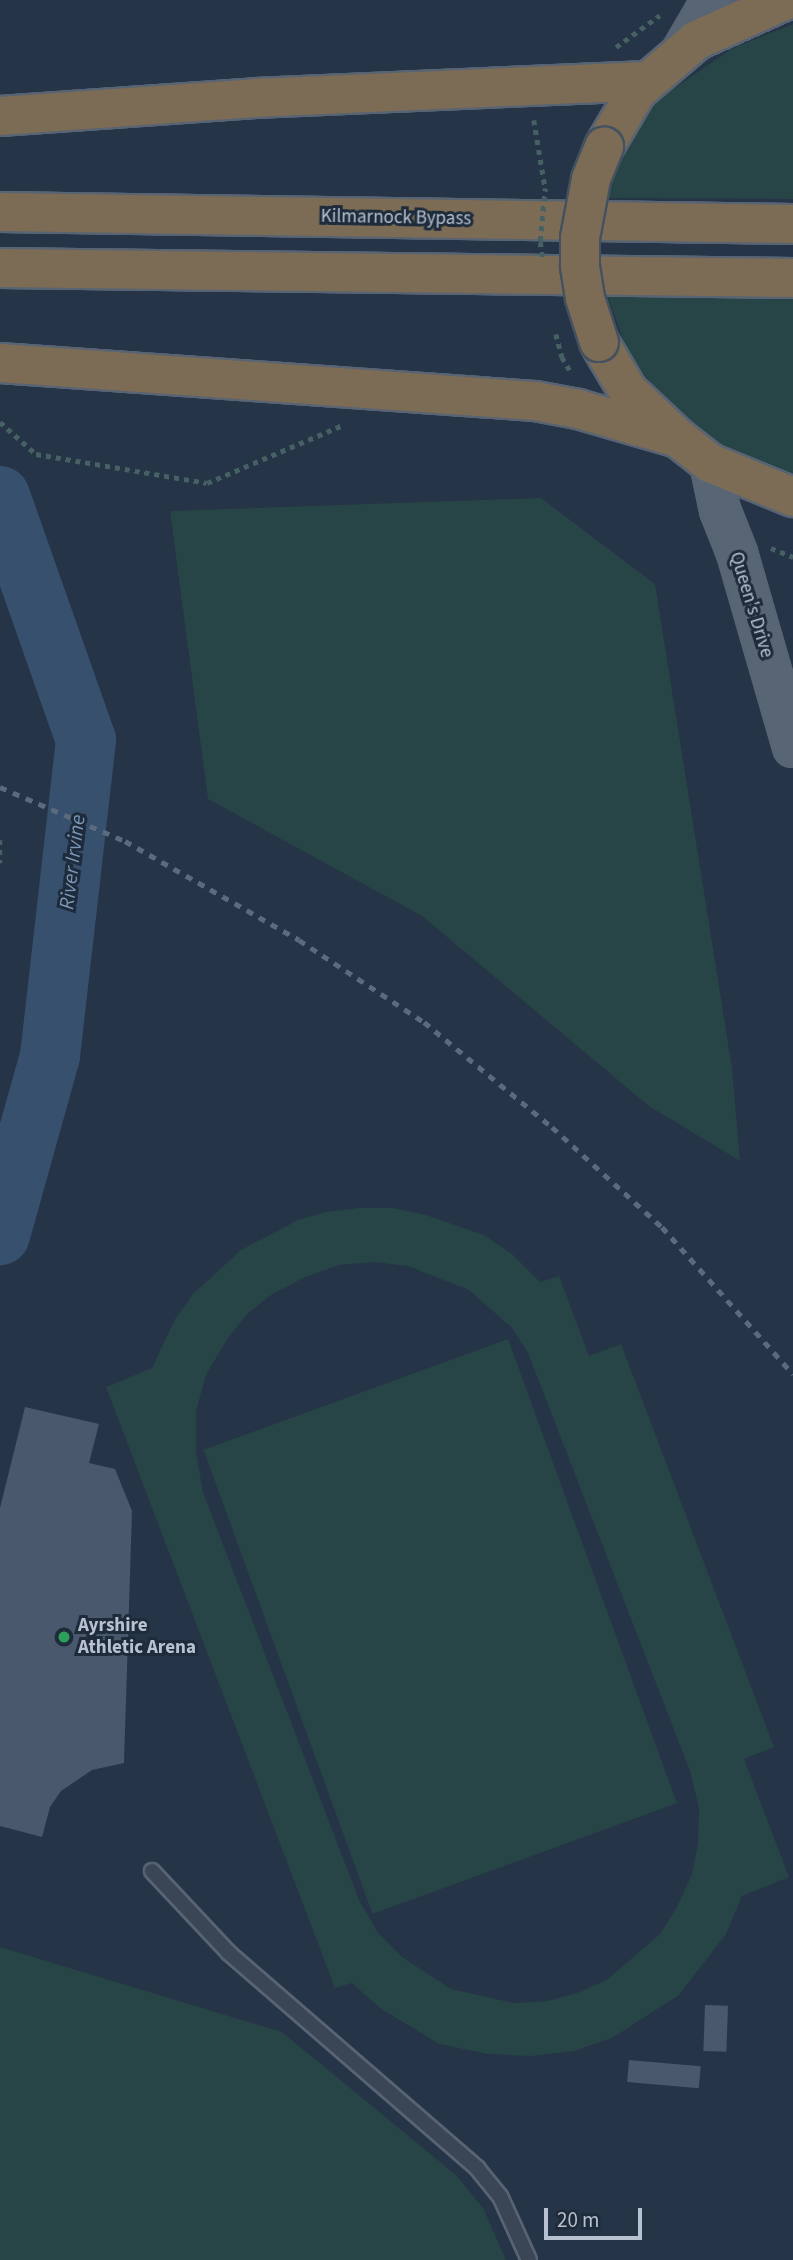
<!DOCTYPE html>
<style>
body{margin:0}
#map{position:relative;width:793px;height:2260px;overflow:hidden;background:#253446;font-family:"Source Sans 3",sans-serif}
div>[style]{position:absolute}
.green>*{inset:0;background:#274447;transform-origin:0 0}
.river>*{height:60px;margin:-30px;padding:0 30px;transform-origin:30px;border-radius:30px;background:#37506e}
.building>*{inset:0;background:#49586d;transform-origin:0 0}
.path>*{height:4.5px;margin-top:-2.25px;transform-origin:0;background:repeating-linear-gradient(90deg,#466163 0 5px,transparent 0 10px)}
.roads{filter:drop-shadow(2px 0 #586473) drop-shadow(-2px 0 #586473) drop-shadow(0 2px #586473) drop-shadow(0 -2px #586473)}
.lane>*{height:14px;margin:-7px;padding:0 7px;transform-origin:7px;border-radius:7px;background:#3a4655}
.primary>*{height:38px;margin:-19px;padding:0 19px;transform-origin:19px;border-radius:19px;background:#586575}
.highway>*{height:38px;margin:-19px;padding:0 19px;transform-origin:19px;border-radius:19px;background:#7c6c56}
.rail>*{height:5px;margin-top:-2.5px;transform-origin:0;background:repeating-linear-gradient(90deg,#5c6a7d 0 7px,transparent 0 14px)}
.path-bridge>*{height:4.5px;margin-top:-2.25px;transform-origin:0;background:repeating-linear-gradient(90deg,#466163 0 5px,transparent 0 10px)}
.bridges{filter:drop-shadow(2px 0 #445160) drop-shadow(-2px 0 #445160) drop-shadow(0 2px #445160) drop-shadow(0 -2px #445160)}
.highway-bridge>*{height:38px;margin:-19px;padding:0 19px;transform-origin:19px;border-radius:19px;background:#7c6c56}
.dots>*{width:19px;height:19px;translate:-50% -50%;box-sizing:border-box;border:4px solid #1e2b3b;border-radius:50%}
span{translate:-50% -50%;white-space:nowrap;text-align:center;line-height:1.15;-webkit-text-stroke:6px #1e2b3b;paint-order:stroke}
.street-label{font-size:19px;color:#b8c1cf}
.poi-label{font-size:19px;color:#b8c1cf;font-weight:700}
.left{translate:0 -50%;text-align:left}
.water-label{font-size:21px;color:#7c98b8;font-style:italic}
.scale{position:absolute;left:544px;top:2208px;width:98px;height:32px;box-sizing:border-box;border:4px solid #b8c1cf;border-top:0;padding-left:9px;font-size:21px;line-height:24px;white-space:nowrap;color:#b8c1cf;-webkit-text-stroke:5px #1e2b3b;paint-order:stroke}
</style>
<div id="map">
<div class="green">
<i style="clip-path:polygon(793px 24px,793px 199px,606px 198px,616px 161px,654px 102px,733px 48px)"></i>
<i style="clip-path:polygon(741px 295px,793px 296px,793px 480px,700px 434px,655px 389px,627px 351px,608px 297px)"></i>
<i style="clip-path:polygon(541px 498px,655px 584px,732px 1068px,740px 1161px,649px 1106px,422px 916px,208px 799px,170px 511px)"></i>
<i style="clip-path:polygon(evenodd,359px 1208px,393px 1208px,426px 1215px,484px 1235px,512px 1254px,540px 1282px,559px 1276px,589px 1356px,621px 1344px,774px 1747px,744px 1759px,789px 1877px,742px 1896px,726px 1934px,679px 1995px,612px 2038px,574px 2051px,531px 2056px,488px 2054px,439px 2044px,380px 2008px,352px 1983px,335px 1988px,106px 1387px,152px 1368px,175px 1319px,193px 1294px,241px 1250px,298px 1220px,326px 1212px,359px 1208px,374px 1262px,408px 1266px,469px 1290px,512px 1328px,528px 1353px,690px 1771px,699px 1808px,698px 1843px,692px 1874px,677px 1907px,660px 1934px,608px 1979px,580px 1992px,548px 2001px,513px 2003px,451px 1989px,402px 1957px,378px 1933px,359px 1900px,203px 1492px,196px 1452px,196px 1411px,206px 1375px,226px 1341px,247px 1314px,271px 1295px,303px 1278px,339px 1265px,374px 1262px)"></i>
<i style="left:508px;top:1339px;width:494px;height:324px;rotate:70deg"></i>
<i style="clip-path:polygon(0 1947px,282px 2032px,456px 2175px,483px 2208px,506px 2260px,0 2260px)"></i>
</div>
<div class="river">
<i style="left:0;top:496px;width:259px;rotate:70.6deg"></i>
<i style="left:86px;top:740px;width:318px;rotate:96.5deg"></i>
<i style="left:50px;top:1056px;width:186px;rotate:105.6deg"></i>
</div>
<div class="building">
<i style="clip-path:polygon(25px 1407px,99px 1424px,89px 1463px,115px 1469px,132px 1511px,124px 1763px,92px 1770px,61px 1791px,50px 1807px,42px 1837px,0 1826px,0 1508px)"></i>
<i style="left:705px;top:2005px;width:23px;height:46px;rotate:2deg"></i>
<i style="left:629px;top:2060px;width:72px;height:22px;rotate:5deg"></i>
</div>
<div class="path">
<i style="left:616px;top:47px;width:54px;rotate:-36deg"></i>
<i style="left:534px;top:120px;width:68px;rotate:80.7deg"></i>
<i style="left:562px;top:357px;width:16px;rotate:60deg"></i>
<i style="left:0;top:422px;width:48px;rotate:41.6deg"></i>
<i style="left:36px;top:454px;width:173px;rotate:9.6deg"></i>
<i style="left:207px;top:483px;width:150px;rotate:-23.1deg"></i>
<i style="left:771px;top:548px;width:24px;rotate:22deg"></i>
<i style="left:0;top:840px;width:23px;rotate:90deg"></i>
</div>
<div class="roads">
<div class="lane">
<i style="left:152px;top:1871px;width:112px;rotate:46.8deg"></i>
<i style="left:229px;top:1953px;width:328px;rotate:40.9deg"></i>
<i style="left:477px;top:2168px;width:36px;rotate:51deg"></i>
<i style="left:500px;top:2196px;width:70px;rotate:65.6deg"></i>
</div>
<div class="primary">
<i style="left:681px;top:53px;width:61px;rotate:-59.7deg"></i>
<i style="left:710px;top:463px;width:48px;rotate:78deg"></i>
<i style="left:720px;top:510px;width:46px;rotate:68.4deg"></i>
<i style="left:737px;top:553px;width:202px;rotate:73.9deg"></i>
</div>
<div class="highway">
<i style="left:0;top:116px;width:256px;rotate:-4deg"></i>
<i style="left:255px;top:98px;width:392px;rotate:-2.5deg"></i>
<i style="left:604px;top:147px;width:65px;rotate:-59.5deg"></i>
<i style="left:637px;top:91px;width:79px;rotate:-40.4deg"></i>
<i style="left:697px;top:40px;width:98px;rotate:-24.2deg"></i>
<i style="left:0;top:212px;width:793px;rotate:0.87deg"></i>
<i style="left:0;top:268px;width:793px;rotate:0.72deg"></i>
<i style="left:599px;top:342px;width:57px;rotate:59.4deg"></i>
<i style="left:628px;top:391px;width:69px;rotate:43.2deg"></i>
<i style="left:678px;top:438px;width:41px;rotate:38deg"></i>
<i style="left:710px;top:463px;width:90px;rotate:22.3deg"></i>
<i style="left:0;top:363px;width:536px;rotate:4.06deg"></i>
<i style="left:535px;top:401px;width:44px;rotate:10.5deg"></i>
<i style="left:578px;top:409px;width:104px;rotate:16.2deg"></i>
</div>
</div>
<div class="rail">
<i style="left:0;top:787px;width:136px;rotate:23.4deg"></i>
<i style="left:125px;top:841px;width:200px;rotate:29.6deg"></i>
<i style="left:299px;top:940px;width:149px;rotate:33.3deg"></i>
<i style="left:424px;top:1022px;width:166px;rotate:39.4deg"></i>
<i style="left:552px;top:1127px;width:149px;rotate:42.3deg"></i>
<i style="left:662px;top:1227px;width:197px;rotate:48.3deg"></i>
</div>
<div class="path-bridge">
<i style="left:542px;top:257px;width:16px;rotate:-97deg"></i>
<i style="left:540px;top:241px;width:53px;rotate:-84.6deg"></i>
<i style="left:556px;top:334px;width:24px;rotate:75deg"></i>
</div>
<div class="bridges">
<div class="highway-bridge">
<i style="left:599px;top:342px;width:46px;rotate:-107.7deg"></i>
<i style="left:585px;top:298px;width:33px;rotate:-99deg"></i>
<i style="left:580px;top:265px;width:27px;rotate:-90deg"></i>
<i style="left:580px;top:238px;width:60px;rotate:-79.4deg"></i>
<i style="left:591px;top:179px;width:35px;rotate:-68deg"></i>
</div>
</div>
<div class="dots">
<i style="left:64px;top:1637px;background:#2e9e5b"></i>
</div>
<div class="street-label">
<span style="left:396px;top:218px;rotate:1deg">Kilmarnock Bypass</span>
<span style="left:751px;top:605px;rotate:73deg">Queen's Drive</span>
</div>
<div class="poi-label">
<span class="left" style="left:78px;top:1637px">Ayrshire<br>Athletic Arena</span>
</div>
<div class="water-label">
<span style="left:72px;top:862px;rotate:-83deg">River Irvine</span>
</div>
<div class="scale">20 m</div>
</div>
